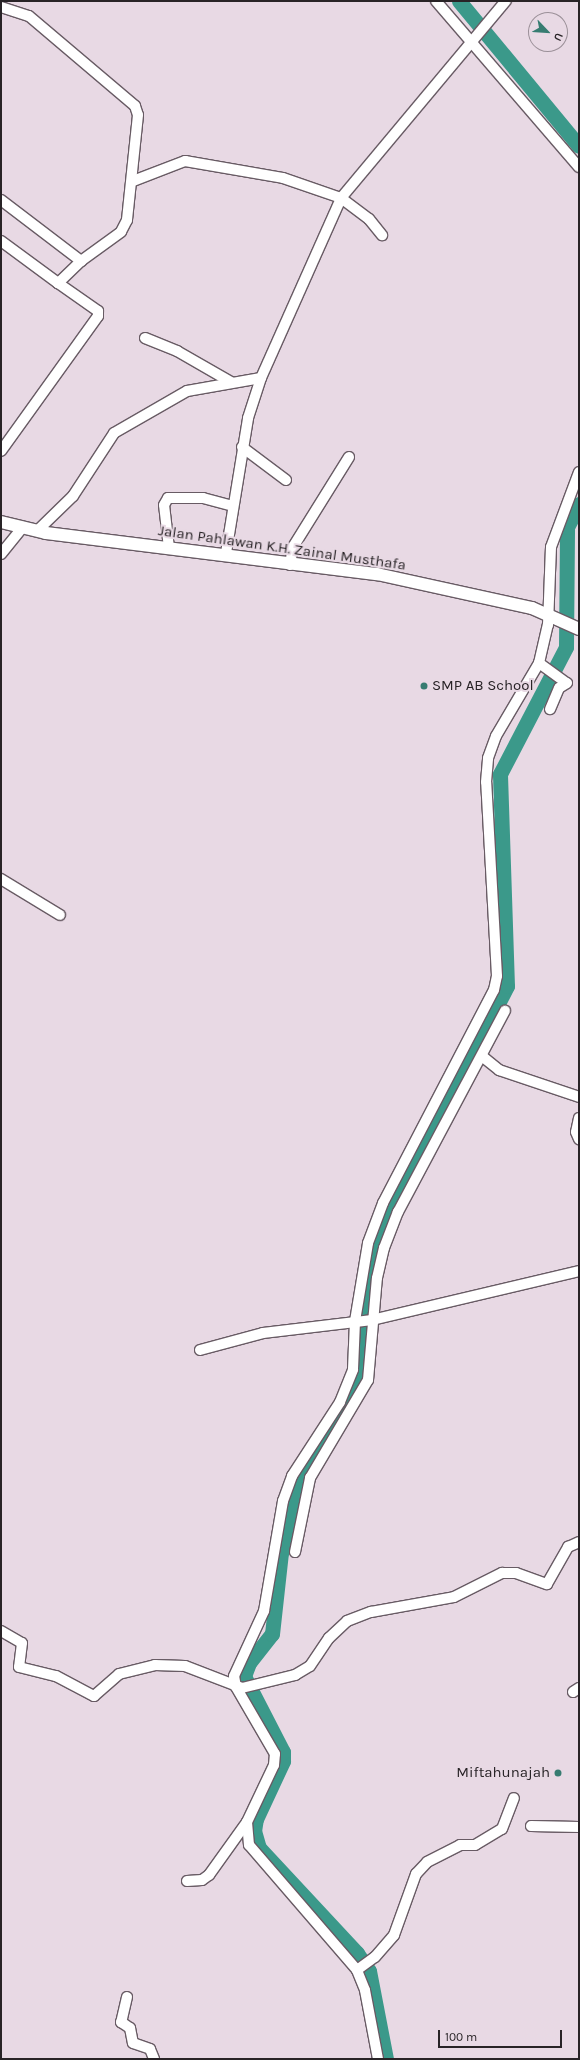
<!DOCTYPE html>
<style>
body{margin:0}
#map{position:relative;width:580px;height:2060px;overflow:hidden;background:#e8d9e4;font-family:Karla,sans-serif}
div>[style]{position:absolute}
.river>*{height:15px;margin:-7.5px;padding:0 7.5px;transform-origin:7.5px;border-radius:7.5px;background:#3b998a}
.roads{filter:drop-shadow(1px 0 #685b64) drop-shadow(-1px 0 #685b64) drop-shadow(0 1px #685b64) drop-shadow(0 -1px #685b64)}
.minor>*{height:10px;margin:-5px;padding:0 5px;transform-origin:5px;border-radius:5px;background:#fff}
.tertiary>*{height:12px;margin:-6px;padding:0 6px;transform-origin:6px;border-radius:6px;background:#fff}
.dots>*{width:11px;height:11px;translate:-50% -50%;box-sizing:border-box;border:2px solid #e8d9e4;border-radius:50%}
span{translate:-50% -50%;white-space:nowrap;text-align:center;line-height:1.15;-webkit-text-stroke:4px #e8d9e4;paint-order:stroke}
.street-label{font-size:15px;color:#282326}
.poi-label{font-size:15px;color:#282326}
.left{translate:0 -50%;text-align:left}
.right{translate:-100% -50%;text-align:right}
.frame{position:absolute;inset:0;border:2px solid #282326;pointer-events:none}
.north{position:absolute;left:528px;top:12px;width:40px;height:40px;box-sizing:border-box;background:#e8d9e4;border:1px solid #9b9098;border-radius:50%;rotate:115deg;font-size:11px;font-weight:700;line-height:16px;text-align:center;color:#282326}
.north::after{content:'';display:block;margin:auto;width:14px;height:18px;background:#377c71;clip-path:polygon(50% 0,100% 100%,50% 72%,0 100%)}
.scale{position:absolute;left:438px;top:2030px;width:124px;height:18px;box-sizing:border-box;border:2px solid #282326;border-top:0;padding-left:5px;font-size:12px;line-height:14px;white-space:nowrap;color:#282326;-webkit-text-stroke:3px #e8d9e4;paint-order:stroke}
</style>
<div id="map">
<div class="river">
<i style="left:459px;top:1px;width:188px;rotate:50.4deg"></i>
<i style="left:386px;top:2059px;width:90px;rotate:-100.9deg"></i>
<i style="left:369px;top:1971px;width:22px;rotate:-124deg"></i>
<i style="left:357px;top:1953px;width:144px;rotate:-133deg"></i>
<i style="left:259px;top:1848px;width:18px;rotate:-106deg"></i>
<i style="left:254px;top:1831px;width:12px;rotate:-81deg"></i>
<i style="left:256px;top:1819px;width:64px;rotate:-65deg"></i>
<i style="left:283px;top:1761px;width:9px;rotate:-90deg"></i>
<i style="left:283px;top:1752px;width:85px;rotate:-117.2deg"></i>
<i style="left:244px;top:1676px;width:14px;rotate:-69deg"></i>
<i style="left:249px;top:1663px;width:37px;rotate:-52deg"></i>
<i style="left:272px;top:1634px;width:81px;rotate:-83.7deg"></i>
<i style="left:281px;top:1553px;width:80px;rotate:-76.3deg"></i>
<i style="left:300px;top:1475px;width:113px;rotate:-57.3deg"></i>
<i style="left:361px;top:1380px;width:132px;rotate:-84.8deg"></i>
<i style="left:373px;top:1249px;width:295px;rotate:-63deg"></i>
<i style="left:507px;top:986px;width:212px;rotate:-91.9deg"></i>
<i style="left:500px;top:774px;width:143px;rotate:-62.5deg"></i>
<i style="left:566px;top:647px;width:120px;rotate:-89.5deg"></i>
<i style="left:567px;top:527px;width:26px;rotate:-62deg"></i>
</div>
<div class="roads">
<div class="minor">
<i style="left:436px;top:1px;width:219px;rotate:49.3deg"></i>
<i style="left:1px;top:7px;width:29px;rotate:18deg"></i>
<i style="left:29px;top:16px;width:139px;rotate:40.3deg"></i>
<i style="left:135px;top:106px;width:9px;rotate:72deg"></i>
<i style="left:138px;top:115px;width:106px;rotate:96deg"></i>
<i style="left:127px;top:220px;width:13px;rotate:117deg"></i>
<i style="left:121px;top:232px;width:49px;rotate:144.1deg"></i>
<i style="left:133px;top:181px;width:56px;rotate:-21deg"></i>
<i style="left:185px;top:161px;width:99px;rotate:9.8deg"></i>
<i style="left:283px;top:178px;width:61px;rotate:19deg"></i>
<i style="left:341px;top:198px;width:35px;rotate:37deg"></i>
<i style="left:369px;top:219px;width:21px;rotate:51deg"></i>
<i style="left:1px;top:200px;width:101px;rotate:37.3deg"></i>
<i style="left:81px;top:261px;width:32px;rotate:136deg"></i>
<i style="left:58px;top:283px;width:49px;rotate:35deg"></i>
<i style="left:98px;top:311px;width:5px;rotate:90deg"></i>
<i style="left:98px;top:316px;width:166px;rotate:125.7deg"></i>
<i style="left:1px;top:241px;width:71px;rotate:36.4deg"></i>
<i style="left:145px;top:338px;width:35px;rotate:22deg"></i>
<i style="left:177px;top:351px;width:62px;rotate:29.9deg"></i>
<i style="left:242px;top:447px;width:55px;rotate:36.9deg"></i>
<i style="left:37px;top:531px;width:50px;rotate:-44.2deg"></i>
<i style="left:73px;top:496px;width:75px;rotate:-56.9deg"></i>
<i style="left:114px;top:433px;width:84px;rotate:-29.9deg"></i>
<i style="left:187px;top:391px;width:75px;rotate:-10deg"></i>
<i style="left:169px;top:548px;width:43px;rotate:-96.6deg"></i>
<i style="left:164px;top:505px;width:8px;rotate:-60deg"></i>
<i style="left:168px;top:498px;width:35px"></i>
<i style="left:203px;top:498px;width:30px;rotate:15deg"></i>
<i style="left:226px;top:553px;width:137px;rotate:-80.7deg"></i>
<i style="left:248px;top:418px;width:42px;rotate:-72deg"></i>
<i style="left:261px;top:378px;width:197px;rotate:-66deg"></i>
<i style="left:341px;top:198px;width:257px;rotate:-50.1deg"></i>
<i style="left:1px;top:554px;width:35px;rotate:-51deg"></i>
<i style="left:290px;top:565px;width:18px;rotate:-81deg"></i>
<i style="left:293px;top:547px;width:106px;rotate:-58.1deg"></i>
<i style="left:539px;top:663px;width:34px;rotate:36deg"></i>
<i style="left:567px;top:683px;width:9px;rotate:148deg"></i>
<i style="left:559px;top:688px;width:23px;rotate:113deg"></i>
<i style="left:1px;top:879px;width:69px;rotate:31.4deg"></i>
<i style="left:483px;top:1057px;width:21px;rotate:39deg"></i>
<i style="left:499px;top:1070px;width:84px;rotate:18.6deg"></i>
<i style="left:579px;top:1118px;width:14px;rotate:102deg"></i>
<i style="left:576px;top:1132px;width:8px;rotate:67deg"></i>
<i style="left:200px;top:1350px;width:65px;rotate:-15.1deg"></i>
<i style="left:263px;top:1333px;width:110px;rotate:-6.8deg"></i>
<i style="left:372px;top:1320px;width:213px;rotate:-13.3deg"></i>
<i style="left:295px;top:1552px;width:76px;rotate:-78.5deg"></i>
<i style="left:310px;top:1478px;width:114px;rotate:-59.4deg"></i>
<i style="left:368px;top:1380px;width:102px;rotate:-85deg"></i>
<i style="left:377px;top:1278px;width:31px;rotate:-77deg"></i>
<i style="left:384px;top:1248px;width:39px;rotate:-69deg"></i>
<i style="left:398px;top:1212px;width:228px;rotate:-62deg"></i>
<i style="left:1px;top:1631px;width:24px;rotate:30deg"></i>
<i style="left:22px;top:1643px;width:24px;rotate:97deg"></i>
<i style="left:19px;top:1667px;width:38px;rotate:14deg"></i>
<i style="left:56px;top:1676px;width:43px;rotate:27.8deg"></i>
<i style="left:94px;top:1696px;width:33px;rotate:-41deg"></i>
<i style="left:119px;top:1674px;width:37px;rotate:-14deg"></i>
<i style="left:155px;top:1665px;width:30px;rotate:2deg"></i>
<i style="left:185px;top:1666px;width:61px;rotate:21.1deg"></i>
<i style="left:242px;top:1688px;width:55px;rotate:-13.8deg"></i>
<i style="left:295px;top:1675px;width:17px;rotate:-31deg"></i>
<i style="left:310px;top:1666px;width:34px;rotate:-56deg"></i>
<i style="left:329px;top:1638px;width:25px;rotate:-43deg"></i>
<i style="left:347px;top:1621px;width:26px;rotate:-21deg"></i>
<i style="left:371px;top:1612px;width:84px;rotate:-10.2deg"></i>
<i style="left:454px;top:1597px;width:54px;rotate:-26.6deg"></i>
<i style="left:502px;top:1573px;width:14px"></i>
<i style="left:516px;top:1573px;width:33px;rotate:20deg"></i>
<i style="left:547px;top:1584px;width:43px;rotate:-60.4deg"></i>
<i style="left:568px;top:1547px;width:12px;rotate:-24deg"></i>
<i style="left:573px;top:1692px;width:7px;rotate:-34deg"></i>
<i style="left:531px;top:1826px;width:48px;rotate:1.2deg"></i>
<i style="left:187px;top:1881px;width:15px;rotate:-4deg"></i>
<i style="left:202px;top:1880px;width:9px;rotate:-36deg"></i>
<i style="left:209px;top:1875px;width:65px;rotate:-54.4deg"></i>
<i style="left:357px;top:1970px;width:22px;rotate:-36deg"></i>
<i style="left:375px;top:1957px;width:29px;rotate:-49deg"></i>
<i style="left:394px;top:1935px;width:65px;rotate:-70.2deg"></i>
<i style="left:416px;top:1874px;width:16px;rotate:-47deg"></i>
<i style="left:427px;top:1862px;width:37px;rotate:-27deg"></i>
<i style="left:460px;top:1845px;width:15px"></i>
<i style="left:475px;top:1845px;width:31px;rotate:-31deg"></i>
<i style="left:502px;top:1829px;width:33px;rotate:-69deg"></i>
<i style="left:127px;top:1997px;width:26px;rotate:103deg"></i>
<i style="left:121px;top:2022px;width:11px;rotate:34deg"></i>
<i style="left:130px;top:2028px;width:15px;rotate:79deg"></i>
<i style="left:133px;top:2043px;width:18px;rotate:19deg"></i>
<i style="left:150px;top:2049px;width:11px;rotate:68deg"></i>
<i style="left:378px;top:2059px;width:70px;rotate:-100.7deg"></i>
<i style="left:365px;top:1990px;width:22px;rotate:-112deg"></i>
<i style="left:357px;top:1970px;width:165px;rotate:-130.8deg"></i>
<i style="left:249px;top:1845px;width:23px;rotate:-95deg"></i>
<i style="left:247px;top:1822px;width:63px;rotate:-64.7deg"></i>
<i style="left:274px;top:1765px;width:11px;rotate:-85deg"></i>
<i style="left:275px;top:1754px;width:78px;rotate:-120.2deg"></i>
<i style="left:236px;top:1687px;width:11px;rotate:-100deg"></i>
<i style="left:234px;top:1676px;width:72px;rotate:-65.2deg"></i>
<i style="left:264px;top:1611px;width:112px;rotate:-80.2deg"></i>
<i style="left:283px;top:1501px;width:27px;rotate:-70deg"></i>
<i style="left:292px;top:1476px;width:88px;rotate:-57deg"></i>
<i style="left:340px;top:1402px;width:35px;rotate:-68deg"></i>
<i style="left:353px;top:1369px;width:48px;rotate:-87.6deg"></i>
<i style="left:355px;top:1321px;width:79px;rotate:-80.5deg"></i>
<i style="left:368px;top:1243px;width:43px;rotate:-69.4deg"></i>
<i style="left:383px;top:1203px;width:240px;rotate:-62.5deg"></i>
<i style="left:494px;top:990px;width:14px;rotate:-78deg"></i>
<i style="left:497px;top:976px;width:194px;rotate:-93.2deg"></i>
<i style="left:486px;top:782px;width:24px;rotate:-85deg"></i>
<i style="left:488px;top:758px;width:23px;rotate:-70deg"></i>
<i style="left:496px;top:736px;width:85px;rotate:-59.5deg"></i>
<i style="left:539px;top:663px;width:39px;rotate:-77deg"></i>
<i style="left:548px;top:625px;width:78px;rotate:-87.8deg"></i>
<i style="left:551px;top:547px;width:80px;rotate:-69.5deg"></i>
</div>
<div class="tertiary">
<i style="left:1px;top:522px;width:46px;rotate:13.7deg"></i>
<i style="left:46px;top:533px;width:334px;rotate:7.1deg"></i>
<i style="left:377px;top:574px;width:159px;rotate:12.4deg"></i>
<i style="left:532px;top:608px;width:51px;rotate:24.1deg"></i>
</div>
</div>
<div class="dots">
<i style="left:424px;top:686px;background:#377c71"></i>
<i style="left:558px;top:1773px;background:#377c71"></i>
</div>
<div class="street-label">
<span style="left:282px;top:548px;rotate:8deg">Jalan Pahlawan K.H. Zainal Musthafa</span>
</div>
<div class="poi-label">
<span class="left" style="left:432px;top:686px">SMP AB School</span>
<span class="right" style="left:550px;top:1773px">Miftahunajah</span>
</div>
<div class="frame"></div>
<div class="north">U</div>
<div class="scale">100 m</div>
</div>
